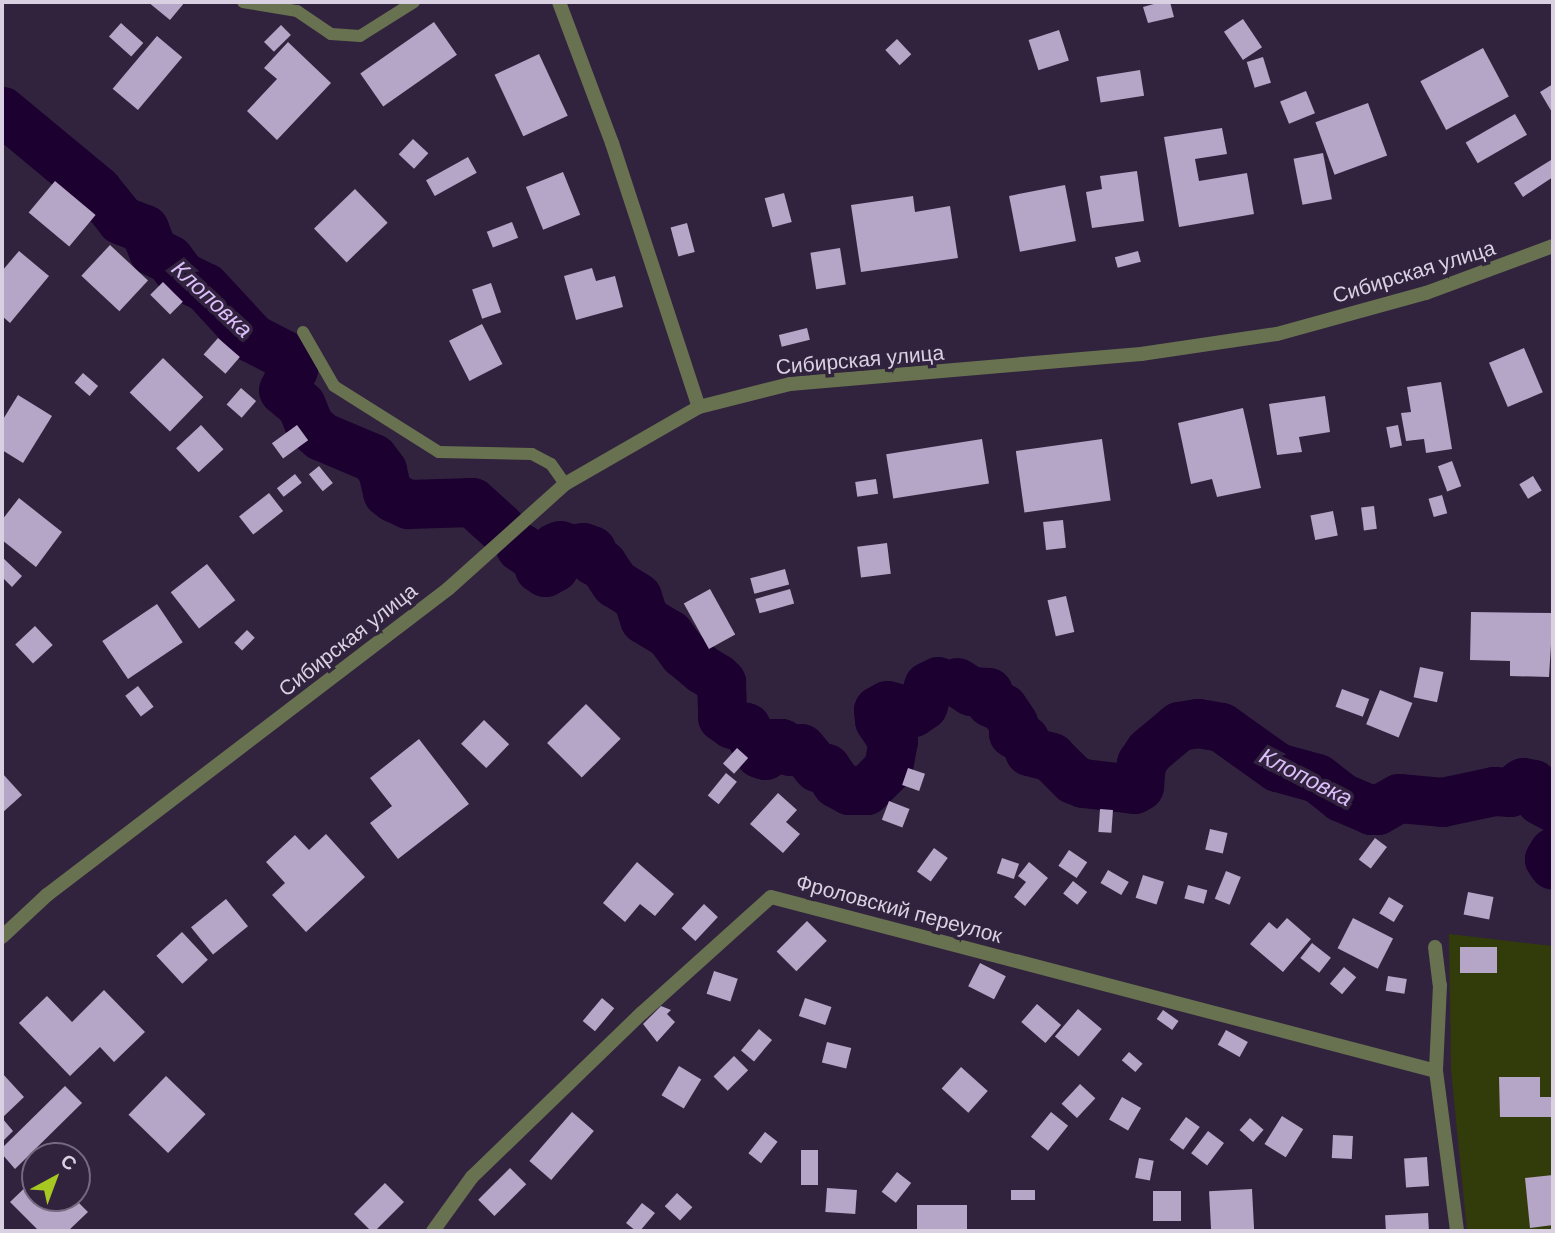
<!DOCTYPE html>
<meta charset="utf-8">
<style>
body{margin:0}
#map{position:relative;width:1555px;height:1233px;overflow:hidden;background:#31233e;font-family:"DM Sans",sans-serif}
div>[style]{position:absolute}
.green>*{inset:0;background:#313c0a}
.river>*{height:49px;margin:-24.5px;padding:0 24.5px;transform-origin:24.5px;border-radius:24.5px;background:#1c0030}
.building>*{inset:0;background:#b5a5c6;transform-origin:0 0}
.service>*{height:12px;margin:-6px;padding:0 6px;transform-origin:6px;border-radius:6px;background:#687250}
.minor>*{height:14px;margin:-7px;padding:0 7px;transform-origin:7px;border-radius:7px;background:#687250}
span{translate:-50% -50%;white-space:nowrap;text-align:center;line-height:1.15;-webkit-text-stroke:7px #31233e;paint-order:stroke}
.street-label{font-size:21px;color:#d9d1e2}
.water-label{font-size:23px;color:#dcbefa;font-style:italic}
.frame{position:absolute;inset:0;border:4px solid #d9d1e2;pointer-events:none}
.north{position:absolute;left:21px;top:1142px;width:70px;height:70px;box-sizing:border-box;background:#31233e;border:2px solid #746980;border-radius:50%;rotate:41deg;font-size:19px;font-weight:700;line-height:28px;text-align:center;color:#d9d1e2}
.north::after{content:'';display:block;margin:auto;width:24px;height:32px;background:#a6c821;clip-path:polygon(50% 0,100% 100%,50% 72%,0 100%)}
</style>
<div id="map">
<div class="green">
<i style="clip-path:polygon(1449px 934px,1553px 946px,1553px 1231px,1467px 1231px,1451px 1070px)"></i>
</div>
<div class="river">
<i style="left:2px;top:111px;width:124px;rotate:39.7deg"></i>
<i style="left:97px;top:190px;width:38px;rotate:51deg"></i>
<i style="left:121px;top:220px;width:25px;rotate:21deg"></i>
<i style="left:144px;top:229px;width:24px;rotate:68deg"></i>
<i style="left:153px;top:251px;width:18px;rotate:27deg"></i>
<i style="left:169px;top:259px;width:21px;rotate:53deg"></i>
<i style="left:182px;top:276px;width:25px;rotate:26deg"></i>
<i style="left:205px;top:287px;width:69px;rotate:47.3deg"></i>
<i style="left:252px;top:338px;width:42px;rotate:27.2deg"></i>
<i style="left:289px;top:357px;width:13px;rotate:72deg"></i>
<i style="left:293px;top:369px;width:23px;rotate:115deg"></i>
<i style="left:283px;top:390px;width:23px;rotate:40deg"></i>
<i style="left:301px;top:405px;width:22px;rotate:68deg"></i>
<i style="left:309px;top:425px;width:16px;rotate:43deg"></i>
<i style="left:321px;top:436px;width:56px;rotate:22.9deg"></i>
<i style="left:373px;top:458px;width:15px;rotate:53deg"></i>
<i style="left:382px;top:470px;width:23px;rotate:77deg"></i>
<i style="left:387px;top:492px;width:8px;rotate:40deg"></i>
<i style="left:393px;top:497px;width:17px;rotate:25deg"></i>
<i style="left:408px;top:504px;width:64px;rotate:-1.8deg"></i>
<i style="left:472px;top:502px;width:38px;rotate:42deg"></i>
<i style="left:520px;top:547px;width:18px;rotate:34deg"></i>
<i style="left:535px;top:557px;width:12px;rotate:70deg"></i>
<i style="left:539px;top:568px;width:7px;rotate:34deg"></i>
<i style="left:545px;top:572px;width:10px;rotate:-29deg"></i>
<i style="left:554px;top:567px;width:20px;rotate:-87deg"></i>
<i style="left:555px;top:547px;width:5px;rotate:-22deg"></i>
<i style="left:560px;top:545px;width:12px;rotate:20deg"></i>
<i style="left:571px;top:549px;width:12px;rotate:-9deg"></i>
<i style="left:583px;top:547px;width:9px;rotate:21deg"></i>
<i style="left:591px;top:550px;width:11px;rotate:75deg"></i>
<i style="left:594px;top:561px;width:9px;rotate:21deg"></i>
<i style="left:602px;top:564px;width:23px;rotate:56deg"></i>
<i style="left:615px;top:583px;width:26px;rotate:32deg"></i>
<i style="left:637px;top:597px;width:23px;rotate:72deg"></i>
<i style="left:644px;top:619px;width:29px;rotate:31deg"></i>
<i style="left:669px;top:634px;width:24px;rotate:54deg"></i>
<i style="left:683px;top:653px;width:25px;rotate:40deg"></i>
<i style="left:702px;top:669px;width:17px;rotate:31deg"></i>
<i style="left:717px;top:678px;width:6px;rotate:45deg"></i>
<i style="left:721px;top:682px;width:35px;rotate:88deg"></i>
<i style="left:722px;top:717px;width:12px;rotate:35deg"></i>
<i style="left:732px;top:724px;width:14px;rotate:12deg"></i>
<i style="left:746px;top:727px;width:29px;rotate:63deg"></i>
<i style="left:759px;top:753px;width:6px;rotate:18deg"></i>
<i style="left:765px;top:755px;width:10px;rotate:-79deg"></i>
<i style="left:767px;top:745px;width:7px;rotate:-16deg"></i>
<i style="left:774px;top:743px;width:7px"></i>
<i style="left:781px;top:743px;width:12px;rotate:42deg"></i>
<i style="left:790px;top:751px;width:11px;rotate:-15deg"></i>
<i style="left:801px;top:748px;width:25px;rotate:50deg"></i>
<i style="left:817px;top:767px;width:9px;rotate:6deg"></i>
<i style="left:826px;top:768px;width:18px;rotate:56deg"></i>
<i style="left:836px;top:783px;width:15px;rotate:28deg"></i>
<i style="left:849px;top:790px;width:17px"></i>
<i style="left:866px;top:790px;width:31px;rotate:-45deg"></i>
<i style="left:888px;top:768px;width:27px;rotate:-80deg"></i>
<i style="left:893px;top:741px;width:25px;rotate:-124deg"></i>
<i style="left:879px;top:720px;width:10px;rotate:-96deg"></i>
<i style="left:878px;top:710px;width:10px;rotate:-29deg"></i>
<i style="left:887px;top:705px;width:27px;rotate:15deg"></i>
<i style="left:913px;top:712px;width:12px;rotate:-35deg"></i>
<i style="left:923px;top:705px;width:20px;rotate:-75deg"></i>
<i style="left:928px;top:686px;width:11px;rotate:-27deg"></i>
<i style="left:957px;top:682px;width:17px;rotate:33deg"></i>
<i style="left:971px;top:691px;width:17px;rotate:3deg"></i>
<i style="left:988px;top:692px;width:10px;rotate:79deg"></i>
<i style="left:990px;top:702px;width:14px;rotate:25deg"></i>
<i style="left:1003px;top:708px;width:18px;rotate:56deg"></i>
<i style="left:1013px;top:723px;width:10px;rotate:90deg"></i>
<i style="left:1013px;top:733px;width:13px;rotate:29deg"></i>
<i style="left:1024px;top:739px;width:13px;rotate:67deg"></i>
<i style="left:1029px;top:751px;width:23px;rotate:15deg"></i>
<i style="left:1051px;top:757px;width:31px;rotate:45deg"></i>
<i style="left:1073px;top:779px;width:11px;rotate:22deg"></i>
<i style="left:1083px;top:783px;width:51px;rotate:6.7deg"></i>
<i style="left:1134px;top:789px;width:6px;rotate:-31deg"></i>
<i style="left:1139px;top:786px;width:23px;rotate:-85deg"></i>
<i style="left:1141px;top:763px;width:14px;rotate:-56deg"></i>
<i style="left:1149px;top:751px;width:39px;rotate:-40deg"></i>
<i style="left:1179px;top:726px;width:19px;rotate:-9deg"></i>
<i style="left:1198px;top:723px;width:23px;rotate:10deg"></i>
<i style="left:1221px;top:727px;width:69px;rotate:35.5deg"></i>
<i style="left:1277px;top:767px;width:41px;rotate:15.4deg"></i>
<i style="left:1317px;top:778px;width:31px;rotate:38deg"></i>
<i style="left:1341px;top:797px;width:33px;rotate:23deg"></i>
<i style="left:1371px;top:810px;width:6px"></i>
<i style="left:1377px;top:810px;width:25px;rotate:-29deg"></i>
<i style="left:1399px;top:798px;width:43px;rotate:5.3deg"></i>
<i style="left:1442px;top:802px;width:53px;rotate:-11.9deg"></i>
<i style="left:1494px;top:791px;width:16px;rotate:4deg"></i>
<i style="left:1510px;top:792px;width:16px;rotate:-38deg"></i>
<i style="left:1523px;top:782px;width:10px;rotate:11deg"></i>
<i style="left:1533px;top:784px;width:17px;rotate:66deg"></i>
<i style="left:1540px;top:800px;width:15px;rotate:28deg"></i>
<i style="left:1553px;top:852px;width:8px;rotate:120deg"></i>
<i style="left:1549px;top:859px;width:7px;rotate:56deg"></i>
</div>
<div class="building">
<i style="clip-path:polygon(148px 2px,185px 2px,170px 20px)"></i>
<i style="clip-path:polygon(1161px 2px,1170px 2px,1174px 17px,1148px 23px,1143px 7px)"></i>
<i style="left:1243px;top:19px;width:34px;height:23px;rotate:56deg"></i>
<i style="left:434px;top:22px;width:40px;height:90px;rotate:55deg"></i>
<i style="left:121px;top:23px;width:30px;height:18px;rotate:42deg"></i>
<i style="left:281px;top:25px;width:14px;height:24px;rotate:45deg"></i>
<i style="left:1059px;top:30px;width:32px;height:32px;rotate:72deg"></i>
<i style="left:157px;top:36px;width:33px;height:69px;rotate:40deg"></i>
<i style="left:897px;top:39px;width:21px;height:16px;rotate:47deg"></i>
<i style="clip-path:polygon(288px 42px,331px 83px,277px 140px,247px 111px,277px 79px,264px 68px)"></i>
<i style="left:1483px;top:48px;width:55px;height:71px;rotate:62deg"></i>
<i style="left:539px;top:54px;width:68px;height:49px;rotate:65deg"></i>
<i style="left:1263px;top:57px;width:27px;height:17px;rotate:73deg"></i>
<i style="left:1140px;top:70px;width:26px;height:44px;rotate:81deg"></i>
<i style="clip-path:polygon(1553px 84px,1553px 114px,1540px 92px)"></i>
<i style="left:1306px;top:91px;width:24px;height:28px;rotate:68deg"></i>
<i style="left:1368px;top:103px;width:56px;height:56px;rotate:70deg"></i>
<i style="left:1515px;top:114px;width:24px;height:57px;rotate:60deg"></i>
<i style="clip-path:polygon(1222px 128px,1227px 154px,1195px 159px,1199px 181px,1247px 173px,1254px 214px,1179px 227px,1164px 137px)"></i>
<i style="left:413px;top:139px;width:21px;height:21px;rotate:43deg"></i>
<i style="left:1323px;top:153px;width:47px;height:30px;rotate:79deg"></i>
<i style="left:468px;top:157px;width:18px;height:48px;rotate:61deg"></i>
<i style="clip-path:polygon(1551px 160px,1553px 177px,1523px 197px,1514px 183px)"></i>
<i style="clip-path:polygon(1137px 171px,1144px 221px,1092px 228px,1086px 192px,1102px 189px,1100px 176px)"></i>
<i style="left:563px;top:172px;width:46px;height:40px;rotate:68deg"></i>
<i style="left:55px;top:181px;width:53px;height:41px;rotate:40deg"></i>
<i style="left:1065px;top:185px;width:57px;height:57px;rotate:79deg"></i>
<i style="left:355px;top:189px;width:47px;height:57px;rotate:46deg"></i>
<i style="left:784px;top:193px;width:30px;height:20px;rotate:75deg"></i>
<i style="clip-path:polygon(913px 196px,915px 212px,950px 206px,958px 258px,861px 272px,851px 205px)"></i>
<i style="left:512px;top:222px;width:17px;height:27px;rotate:69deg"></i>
<i style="left:687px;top:223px;width:30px;height:17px;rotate:75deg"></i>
<i style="left:110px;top:245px;width:52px;height:42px;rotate:43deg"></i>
<i style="left:840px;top:248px;width:37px;height:30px;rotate:81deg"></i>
<i style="clip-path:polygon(19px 251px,49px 276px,10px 323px,2px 316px,2px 271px)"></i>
<i style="left:1138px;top:251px;width:11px;height:24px;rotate:75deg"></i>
<i style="clip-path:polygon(592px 268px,596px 281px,615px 276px,623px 307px,576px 320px,564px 276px)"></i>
<i style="left:163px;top:282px;width:28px;height:18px;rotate:45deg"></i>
<i style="left:491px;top:283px;width:31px;height:20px;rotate:71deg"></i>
<i style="left:482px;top:324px;width:45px;height:37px;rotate:63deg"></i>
<i style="left:807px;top:328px;width:12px;height:29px;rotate:76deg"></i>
<i style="left:218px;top:338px;width:29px;height:22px;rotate:41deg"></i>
<i style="left:1524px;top:348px;width:48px;height:38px;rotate:67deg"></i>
<i style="left:163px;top:358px;width:56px;height:48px;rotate:44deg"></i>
<i style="left:83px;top:373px;width:20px;height:13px;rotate:41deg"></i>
<i style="clip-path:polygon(1441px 382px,1452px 449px,1426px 453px,1424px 439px,1406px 441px,1401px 413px,1411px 412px,1407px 387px)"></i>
<i style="left:241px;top:388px;width:20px;height:22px;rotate:41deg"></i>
<i style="clip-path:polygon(18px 395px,52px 416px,23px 463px,2px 450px,2px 421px)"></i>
<i style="clip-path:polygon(1325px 396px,1330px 432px,1299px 437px,1302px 452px,1277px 455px,1269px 404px)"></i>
<i style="clip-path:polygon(1243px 408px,1261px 488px,1217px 497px,1212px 479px,1191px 484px,1178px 423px)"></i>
<i style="left:201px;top:425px;width:33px;height:34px;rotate:47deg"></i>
<i style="left:297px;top:425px;width:19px;height:31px;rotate:54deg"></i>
<i style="left:1398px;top:425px;width:21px;height:12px;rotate:79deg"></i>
<i style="left:982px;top:439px;width:45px;height:97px;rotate:81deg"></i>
<i style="left:1102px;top:439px;width:62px;height:87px;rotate:82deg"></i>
<i style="left:1452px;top:461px;width:27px;height:15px;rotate:70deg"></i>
<i style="left:319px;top:466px;width:22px;height:13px;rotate:51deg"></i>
<i style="left:295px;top:474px;width:11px;height:23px;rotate:52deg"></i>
<i style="left:1533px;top:476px;width:17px;height:16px;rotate:59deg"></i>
<i style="left:876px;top:479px;width:15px;height:21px;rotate:82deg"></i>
<i style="left:269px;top:493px;width:23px;height:38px;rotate:52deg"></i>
<i style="left:1442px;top:495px;width:19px;height:14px;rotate:74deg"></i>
<i style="clip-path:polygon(19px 498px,62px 532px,36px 567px,2px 540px,2px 520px)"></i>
<i style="left:1374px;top:506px;width:23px;height:13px;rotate:83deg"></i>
<i style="left:1333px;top:511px;width:25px;height:23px;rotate:79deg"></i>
<i style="left:1063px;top:520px;width:28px;height:20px;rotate:84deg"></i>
<i style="left:887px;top:543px;width:31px;height:30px;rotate:83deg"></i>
<i style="clip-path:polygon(2px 557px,22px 576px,12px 587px,2px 577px)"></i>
<i style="left:207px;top:564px;width:46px;height:46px;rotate:52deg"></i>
<i style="left:785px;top:569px;width:16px;height:36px;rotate:75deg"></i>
<i style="left:710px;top:589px;width:52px;height:30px;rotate:61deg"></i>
<i style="left:790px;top:589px;width:15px;height:36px;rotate:74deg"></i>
<i style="left:1066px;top:596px;width:37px;height:19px;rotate:77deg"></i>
<i style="left:157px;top:604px;width:46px;height:66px;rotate:56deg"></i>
<i style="clip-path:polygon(1471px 612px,1553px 613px,1549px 677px,1510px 676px,1510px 661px,1470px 660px)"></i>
<i style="left:35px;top:626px;width:26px;height:27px;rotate:47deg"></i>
<i style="left:247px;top:630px;width:11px;height:18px;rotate:45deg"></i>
<i style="left:1420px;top:667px;width:24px;height:31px;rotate:12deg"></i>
<i style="left:138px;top:686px;width:26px;height:16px;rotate:53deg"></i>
<i style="left:1342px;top:689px;width:29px;height:19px;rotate:20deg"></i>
<i style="left:1380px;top:690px;width:35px;height:37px;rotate:22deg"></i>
<i style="left:586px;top:704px;width:49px;height:55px;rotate:45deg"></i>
<i style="left:484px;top:720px;width:35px;height:33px;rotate:44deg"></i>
<i style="clip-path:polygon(419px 739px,469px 804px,398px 859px,370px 823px,392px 806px,370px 778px)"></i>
<i style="left:737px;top:748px;width:15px;height:21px;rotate:42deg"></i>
<i style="left:908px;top:768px;width:18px;height:18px;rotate:19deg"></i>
<i style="clip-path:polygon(2px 773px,22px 795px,2px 813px)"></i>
<i style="left:726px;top:773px;width:14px;height:29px;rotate:39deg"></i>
<i style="clip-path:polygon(778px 793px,797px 810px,786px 822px,800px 834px,783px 853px,750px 824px)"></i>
<i style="left:889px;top:801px;width:22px;height:20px;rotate:21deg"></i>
<i style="left:1100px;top:809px;width:13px;height:23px;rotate:4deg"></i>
<i style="left:1210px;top:829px;width:18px;height:21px;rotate:13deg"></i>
<i style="clip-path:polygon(326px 834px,365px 877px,306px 932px,272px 895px,285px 883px,266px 862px,295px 835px,309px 850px)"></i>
<i style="left:1375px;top:838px;width:15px;height:27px;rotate:37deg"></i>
<i style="left:934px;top:848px;width:17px;height:29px;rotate:36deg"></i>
<i style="left:1069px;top:850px;width:22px;height:19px;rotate:34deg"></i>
<i style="left:1002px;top:858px;width:18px;height:16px;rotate:19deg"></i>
<i style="clip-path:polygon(637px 862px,674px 894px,655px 916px,640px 904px,625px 922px,603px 903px)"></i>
<i style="clip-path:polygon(1029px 862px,1048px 878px,1025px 906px,1014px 897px,1026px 882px,1018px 876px)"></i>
<i style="left:1108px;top:870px;width:24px;height:15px;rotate:30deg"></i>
<i style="left:1226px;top:871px;width:16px;height:30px;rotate:22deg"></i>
<i style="left:1143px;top:875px;width:22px;height:24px;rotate:18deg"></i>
<i style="left:1073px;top:881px;width:18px;height:16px;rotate:38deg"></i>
<i style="left:1188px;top:885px;width:20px;height:14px;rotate:15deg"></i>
<i style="left:1468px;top:892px;width:26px;height:23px;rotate:11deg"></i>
<i style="left:1389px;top:897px;width:17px;height:19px;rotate:31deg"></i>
<i style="left:226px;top:899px;width:35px;height:45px;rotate:51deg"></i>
<i style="left:704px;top:904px;width:19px;height:33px;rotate:43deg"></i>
<i style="clip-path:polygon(1287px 918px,1311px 939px,1283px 972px,1250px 944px,1269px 922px,1277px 929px)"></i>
<i style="left:1353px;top:918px;width:45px;height:34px;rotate:27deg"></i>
<i style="left:807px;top:921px;width:28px;height:43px;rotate:45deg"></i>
<i style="left:182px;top:932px;width:38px;height:35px;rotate:47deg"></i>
<i style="left:1312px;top:943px;width:24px;height:19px;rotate:38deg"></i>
<i style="left:1497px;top:947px;width:26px;height:37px;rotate:90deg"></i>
<i style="left:980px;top:963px;width:29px;height:26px;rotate:27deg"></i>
<i style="left:1344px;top:967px;width:16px;height:22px;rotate:40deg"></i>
<i style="left:714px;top:971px;width:25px;height:24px;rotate:18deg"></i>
<i style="left:1388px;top:976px;width:19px;height:15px;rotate:9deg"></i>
<i style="clip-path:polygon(104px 990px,145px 1032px,114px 1062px,100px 1047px,70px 1076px,19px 1023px,47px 996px,72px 1022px)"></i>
<i style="left:602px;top:998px;width:16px;height:30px;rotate:40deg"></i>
<i style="left:805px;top:998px;width:28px;height:19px;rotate:19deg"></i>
<i style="left:1037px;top:1004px;width:32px;height:24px;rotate:41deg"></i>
<i style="clip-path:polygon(661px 1006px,671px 1010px,667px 1014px,675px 1022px,657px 1042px,643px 1024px)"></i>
<i style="left:1078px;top:1009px;width:31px;height:36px;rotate:40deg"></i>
<i style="left:1163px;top:1010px;width:19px;height:11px;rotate:35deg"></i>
<i style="left:759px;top:1029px;width:17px;height:28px;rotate:40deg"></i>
<i style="left:1226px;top:1030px;width:25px;height:17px;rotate:29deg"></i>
<i style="left:827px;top:1042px;width:25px;height:21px;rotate:14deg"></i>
<i style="left:1129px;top:1052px;width:18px;height:11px;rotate:41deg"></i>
<i style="left:734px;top:1056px;width:20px;height:29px;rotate:45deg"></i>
<i style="left:679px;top:1066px;width:26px;height:34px;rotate:31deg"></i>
<i style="left:961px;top:1067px;width:36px;height:29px;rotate:42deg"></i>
<i style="clip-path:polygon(2px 1073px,24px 1097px,2px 1118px)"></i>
<i style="left:166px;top:1076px;width:55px;height:54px;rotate:44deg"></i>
<i style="clip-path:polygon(1499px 1077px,1540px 1077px,1540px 1097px,1553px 1097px,1553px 1117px,1500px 1117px)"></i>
<i style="left:1080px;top:1084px;width:21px;height:27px;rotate:43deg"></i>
<i style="clip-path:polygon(65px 1086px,82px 1103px,15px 1169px,2px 1154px,2px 1148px)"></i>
<i style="left:1122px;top:1097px;width:22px;height:26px;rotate:30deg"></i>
<i style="left:572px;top:1112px;width:29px;height:65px;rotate:41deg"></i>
<i style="left:1051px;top:1112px;width:22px;height:32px;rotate:39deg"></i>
<i style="left:1282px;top:1116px;width:25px;height:33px;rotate:32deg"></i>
<i style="left:1186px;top:1117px;width:17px;height:28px;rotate:36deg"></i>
<i style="clip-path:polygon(2px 1118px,13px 1131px,2px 1142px)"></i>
<i style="left:1250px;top:1118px;width:18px;height:16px;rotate:41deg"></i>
<i style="left:1208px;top:1131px;width:20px;height:28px;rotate:37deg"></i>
<i style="left:765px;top:1132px;width:16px;height:27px;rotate:38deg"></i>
<i style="left:1333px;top:1135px;width:20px;height:23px;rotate:3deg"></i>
<i style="left:818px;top:1150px;width:35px;height:17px;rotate:90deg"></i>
<i style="left:1427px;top:1157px;width:29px;height:23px;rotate:86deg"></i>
<i style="left:1139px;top:1158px;width:15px;height:20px;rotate:11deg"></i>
<i style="left:510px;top:1168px;width:23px;height:45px;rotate:45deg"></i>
<i style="left:897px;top:1172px;width:18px;height:25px;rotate:38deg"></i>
<i style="clip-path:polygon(1553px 1175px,1553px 1225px,1530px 1228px,1525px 1178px)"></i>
<i style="clip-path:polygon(35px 1178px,35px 1198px,74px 1198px,88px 1212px,68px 1231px,39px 1231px,10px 1202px)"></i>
<i style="clip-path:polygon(385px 1183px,404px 1202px,375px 1231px,371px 1231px,354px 1214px)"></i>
<i style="left:827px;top:1188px;width:30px;height:24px;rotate:4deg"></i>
<i style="left:1252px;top:1189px;width:42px;height:43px;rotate:87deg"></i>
<i style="left:1011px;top:1190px;width:24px;height:10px"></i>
<i style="left:1153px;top:1191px;width:28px;height:30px"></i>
<i style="left:677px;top:1193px;width:21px;height:18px;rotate:43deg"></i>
<i style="clip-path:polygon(642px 1203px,655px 1213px,640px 1231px,636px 1231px,626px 1223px)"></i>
<i style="left:967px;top:1205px;width:26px;height:50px;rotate:90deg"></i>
<i style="left:1428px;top:1213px;width:18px;height:43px;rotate:87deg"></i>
</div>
<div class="service">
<i style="left:243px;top:2px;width:55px;rotate:9.5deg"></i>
<i style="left:297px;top:11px;width:41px;rotate:34.1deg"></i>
<i style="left:331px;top:34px;width:29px;rotate:4deg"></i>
<i style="left:360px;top:36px;width:64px;rotate:-32.2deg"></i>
<i style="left:303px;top:332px;width:62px;rotate:60.1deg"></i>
<i style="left:334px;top:386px;width:124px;rotate:32.2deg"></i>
<i style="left:439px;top:452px;width:93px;rotate:1.2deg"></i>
<i style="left:532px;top:454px;width:21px;rotate:28deg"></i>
<i style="left:551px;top:464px;width:24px;rotate:55deg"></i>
</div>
<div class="minor">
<i style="left:559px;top:2px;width:151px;rotate:69.4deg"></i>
<i style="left:612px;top:143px;width:278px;rotate:71.8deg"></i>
<i style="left:2px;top:937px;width:62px;rotate:-43deg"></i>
<i style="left:47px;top:895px;width:504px;rotate:-37.35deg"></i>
<i style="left:448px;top:589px;width:157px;rotate:-41.9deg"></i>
<i style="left:565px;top:484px;width:155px;rotate:-29.9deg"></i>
<i style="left:699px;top:407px;width:94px;rotate:-14.2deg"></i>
<i style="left:790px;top:384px;width:352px;rotate:-4.9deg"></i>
<i style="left:1141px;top:354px;width:137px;rotate:-8.4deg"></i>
<i style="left:1277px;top:334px;width:155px;rotate:-15.4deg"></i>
<i style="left:1426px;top:293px;width:135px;rotate:-20.3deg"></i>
<i style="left:1435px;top:947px;width:38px;rotate:83deg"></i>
<i style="left:1440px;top:985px;width:86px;rotate:92.7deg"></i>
<i style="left:1436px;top:1071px;width:161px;rotate:82.5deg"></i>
<i style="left:433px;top:1231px;width:67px;rotate:-54.2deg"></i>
<i style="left:472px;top:1177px;width:236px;rotate:-44deg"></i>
<i style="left:642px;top:1013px;width:173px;rotate:-42deg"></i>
<i style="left:771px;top:897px;width:687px;rotate:14.66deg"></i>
</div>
<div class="street-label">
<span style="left:1414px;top:272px;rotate:-17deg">Сибирская улица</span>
<span style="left:860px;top:360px;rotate:-5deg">Сибирская улица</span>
<span style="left:348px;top:640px;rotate:-38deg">Сибирская улица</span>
<span style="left:899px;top:909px;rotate:15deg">Фроловский переулок</span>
</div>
<div class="water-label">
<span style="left:212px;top:299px;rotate:43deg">Клоповка</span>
<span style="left:1306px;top:777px;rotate:27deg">Клоповка</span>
</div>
<div class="frame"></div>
<div class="north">С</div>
</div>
